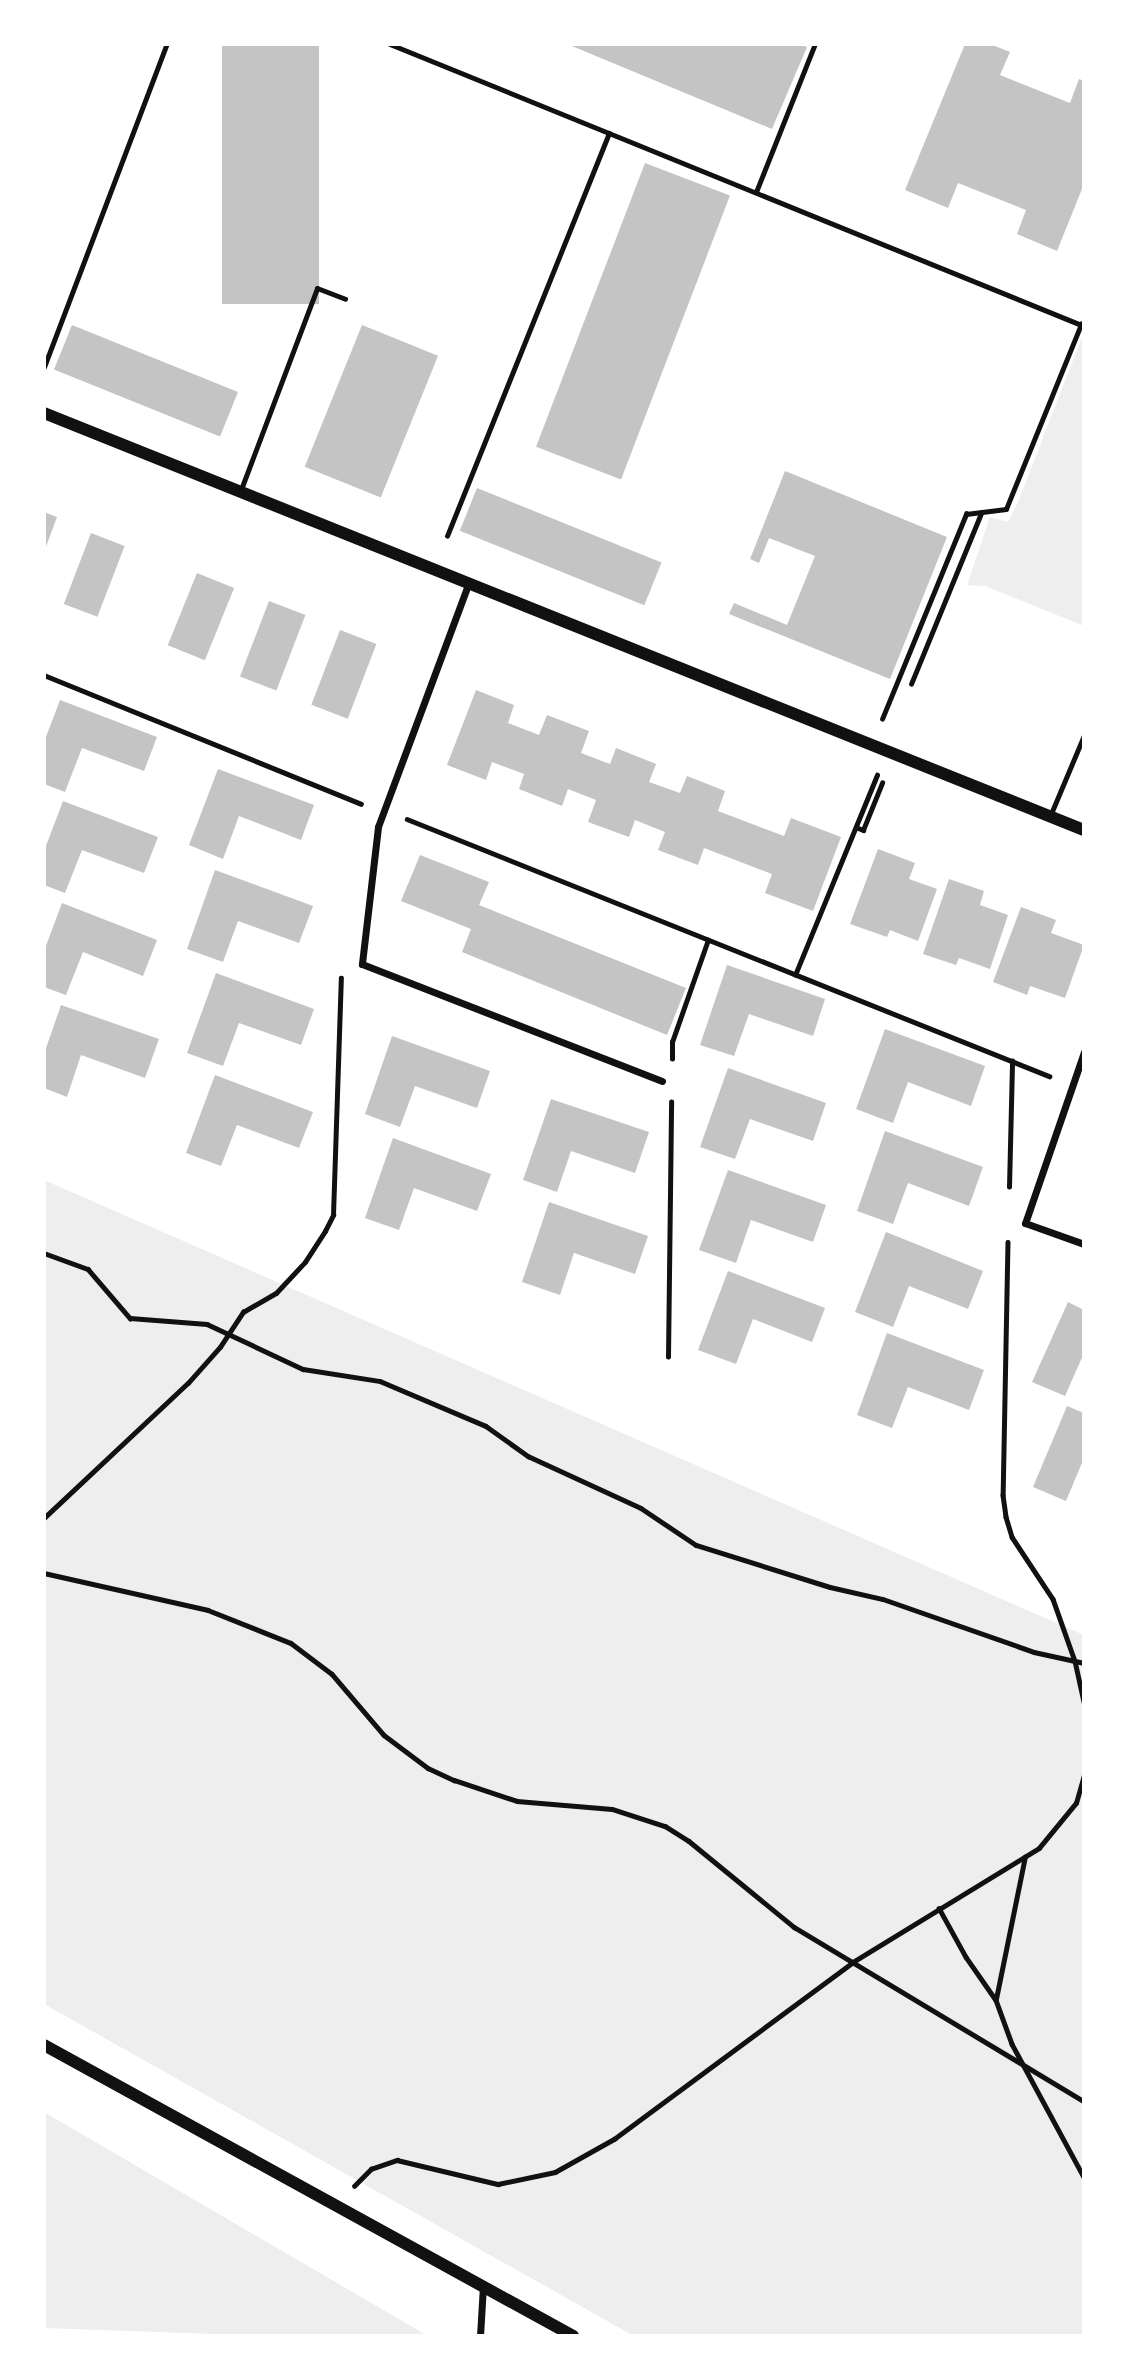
<!DOCTYPE html>
<style>
body{margin:0}
#map{position:relative;width:1128px;height:2380px;overflow:hidden;background:#fff;font-family:"Exo 2",sans-serif}
div>[style]{position:absolute}
.green>*{inset:0;background:#eee}
.building>*{inset:0;background:#c4c4c4;transform-origin:0 0}
.path>*{height:4.5px;margin:-2.25px;padding:0 2.25px;transform-origin:2.25px;border-radius:2.25px;background:#111}
.service>*{height:5px;margin:-2.5px;padding:0 2.5px;transform-origin:2.5px;border-radius:2.5px;background:#111}
.minor>*{height:7px;margin:-3.5px;padding:0 3.5px;transform-origin:3.5px;border-radius:3.5px;background:#111}
.tertiary>*{height:12px;margin:-6px;padding:0 6px;transform-origin:6px;border-radius:6px;background:#111}
span{translate:-50% -50%;white-space:nowrap;text-align:center;line-height:1.15;-webkit-text-stroke:5px #fff;paint-order:stroke}
.frame{position:absolute;inset:0;border:46px solid #fff;pointer-events:none}
</style>
<div id="map">
<div class="green">
<i style="clip-path:polygon(1082px 337px,1084px 338px,1084px 626px,985px 586px,967px 585px,990px 517px,1008px 522px,1018px 502px)"></i>
<i style="clip-path:polygon(44px 1180px,1084px 1635px,1084px 2336px,634px 2336px,44px 2004px)"></i>
<i style="clip-path:polygon(44px 2112px,428px 2336px,269px 2336px,44px 2328px)"></i>
</div>
<div class="building">
<i style="left:222px;top:44px;width:97px;height:260px"></i>
<i style="clip-path:polygon(567px 44px,798px 44px,807px 47px,772px 129px)"></i>
<i style="clip-path:polygon(965px 44px,990px 44px,1010px 52px,1000px 75px,1070px 103px,1079px 79px,1084px 81px,1084px 184px,1057px 251px,1017px 234px,1026px 210px,958px 183px,948px 208px,905px 190px)"></i>
<i style="left:645px;top:163px;width:91px;height:304px;rotate:21deg"></i>
<i style="left:72px;top:325px;width:179px;height:48px;rotate:22deg"></i>
<i style="left:362px;top:325px;width:82px;height:153px;rotate:22deg"></i>
<i style="clip-path:polygon(785px 471px,947px 537px,890px 679px,729px 614px,734px 603px,787px 625px,815px 556px,769px 538px,759px 563px,750px 559px)"></i>
<i style="left:477px;top:488px;width:199px;height:46px;rotate:22deg"></i>
<i style="clip-path:polygon(44px 512px,57px 517px,44px 552px)"></i>
<i style="left:91px;top:533px;width:36px;height:76px;rotate:21deg"></i>
<i style="left:197px;top:573px;width:40px;height:78px;rotate:22deg"></i>
<i style="left:269px;top:601px;width:39px;height:81px;rotate:21deg"></i>
<i style="left:340px;top:630px;width:39px;height:80px;rotate:21deg"></i>
<i style="clip-path:polygon(476px 690px,514px 705px,508px 723px,539px 735px,547px 715px,589px 731px,581px 753px,610px 764px,616px 748px,656px 764px,649px 782px,680px 793px,687px 776px,725px 791px,718px 811px,784px 836px,791px 818px,841px 837px,813px 911px,765px 893px,772px 874px,704px 848px,698px 865px,658px 850px,665px 832px,635px 820px,629px 837px,588px 822px,596px 800px,568px 789px,562px 806px,519px 789px,524px 774px,492px 762px,486px 780px,447px 765px)"></i>
<i style="clip-path:polygon(60px 700px,157px 737px,144px 771px,82px 748px,65px 792px,44px 784px,44px 742px)"></i>
<i style="clip-path:polygon(218px 769px,314px 805px,301px 840px,239px 816px,223px 859px,189px 845px)"></i>
<i style="clip-path:polygon(63px 801px,158px 837px,144px 873px,82px 850px,65px 893px,44px 885px,44px 851px)"></i>
<i style="clip-path:polygon(878px 849px,915px 863px,909px 879px,937px 889px,918px 941px,890px 930px,887px 937px,850px 924px)"></i>
<i style="clip-path:polygon(420px 855px,489px 882px,479px 905px,686px 988px,667px 1035px,462px 952px,471px 929px,401px 901px)"></i>
<i style="clip-path:polygon(215px 870px,313px 906px,299px 943px,238px 921px,223px 962px,187px 949px)"></i>
<i style="clip-path:polygon(949px 879px,984px 891px,980px 905px,1008px 915px,990px 969px,959px 958px,956px 965px,923px 954px)"></i>
<i style="clip-path:polygon(62px 903px,157px 940px,143px 976px,83px 952px,66px 995px,44px 987px,44px 951px)"></i>
<i style="clip-path:polygon(1021px 907px,1056px 920px,1051px 933px,1084px 945px,1065px 998px,1030px 986px,1027px 995px,993px 982px)"></i>
<i style="clip-path:polygon(727px 965px,825px 999px,813px 1036px,749px 1014px,734px 1056px,700px 1045px)"></i>
<i style="clip-path:polygon(216px 973px,314px 1009px,301px 1045px,239px 1023px,223px 1066px,187px 1053px)"></i>
<i style="clip-path:polygon(61px 1005px,159px 1039px,145px 1078px,81px 1055px,67px 1097px,44px 1088px,44px 1054px)"></i>
<i style="clip-path:polygon(885px 1029px,985px 1066px,971px 1106px,908px 1082px,893px 1123px,856px 1109px)"></i>
<i style="clip-path:polygon(392px 1036px,490px 1071px,477px 1108px,415px 1086px,400px 1127px,365px 1114px)"></i>
<i style="clip-path:polygon(728px 1068px,826px 1103px,813px 1141px,750px 1119px,735px 1159px,700px 1147px)"></i>
<i style="clip-path:polygon(215px 1075px,313px 1112px,299px 1148px,237px 1125px,221px 1166px,186px 1153px)"></i>
<i style="clip-path:polygon(551px 1099px,649px 1132px,635px 1173px,571px 1151px,557px 1192px,523px 1180px)"></i>
<i style="clip-path:polygon(885px 1131px,983px 1167px,969px 1206px,908px 1183px,893px 1224px,857px 1211px)"></i>
<i style="clip-path:polygon(393px 1138px,491px 1174px,477px 1211px,414px 1188px,399px 1230px,365px 1218px)"></i>
<i style="clip-path:polygon(728px 1170px,826px 1205px,813px 1242px,751px 1220px,736px 1263px,699px 1250px)"></i>
<i style="clip-path:polygon(549px 1202px,648px 1236px,635px 1274px,574px 1253px,560px 1295px,522px 1282px)"></i>
<i style="clip-path:polygon(886px 1232px,983px 1271px,968px 1309px,909px 1286px,893px 1327px,855px 1312px)"></i>
<i style="clip-path:polygon(728px 1271px,825px 1308px,812px 1342px,753px 1319px,736px 1364px,698px 1350px)"></i>
<i style="clip-path:polygon(1068px 1302px,1084px 1310px,1084px 1353px,1065px 1396px,1032px 1382px)"></i>
<i style="clip-path:polygon(887px 1333px,984px 1370px,969px 1410px,908px 1387px,892px 1428px,857px 1415px)"></i>
<i style="clip-path:polygon(1067px 1406px,1084px 1413px,1084px 1458px,1066px 1501px,1033px 1487px)"></i>
</div>
<div class="path">
<i style="left:390px;top:44px;width:749px;rotate:22.11deg"></i>
<i style="left:756px;top:192px;width:159px;rotate:-68.3deg"></i>
<i style="left:44px;top:367px;width:346px;rotate:-69.2deg"></i>
<i style="left:447px;top:536px;width:434px;rotate:-68.1deg"></i>
<i style="left:44px;top:675px;width:342px;rotate:22.1deg"></i>
<i style="left:911px;top:684px;width:185px;rotate:-67.7deg"></i>
<i style="left:882px;top:719px;width:222px;rotate:-67.7deg"></i>
<i style="left:966px;top:514px;width:40px;rotate:-7.1deg"></i>
<i style="left:1006px;top:509px;width:200px;rotate:-67.9deg"></i>
<i style="left:407px;top:819px;width:692px;rotate:21.82deg"></i>
<i style="left:856px;top:827px;width:8px;rotate:23deg"></i>
<i style="left:863px;top:830px;width:51px;rotate:-68deg"></i>
<i style="left:795px;top:975px;width:216px;rotate:-67.7deg"></i>
<i style="left:672px;top:1059px;width:17px;rotate:-90deg"></i>
<i style="left:672px;top:1042px;width:108px;rotate:-70.6deg"></i>
<i style="left:1009px;top:1187px;width:126px;rotate:-88.6deg"></i>
<i style="left:1008px;top:1242px;width:253px;rotate:91.1deg"></i>
<i style="left:1003px;top:1495px;width:22px;rotate:82deg"></i>
<i style="left:1006px;top:1517px;width:21px;rotate:73deg"></i>
<i style="left:1012px;top:1537px;width:74px;rotate:56.5deg"></i>
<i style="left:1053px;top:1599px;width:66px;rotate:70.5deg"></i>
<i style="left:1075px;top:1661px;width:42px;rotate:77.6deg"></i>
<i style="left:44px;top:1253px;width:47px;rotate:20deg"></i>
<i style="left:88px;top:1269px;width:65px;rotate:49.4deg"></i>
<i style="left:130px;top:1318px;width:77px;rotate:4.5deg"></i>
<i style="left:207px;top:1324px;width:106px;rotate:25.1deg"></i>
<i style="left:303px;top:1369px;width:78px;rotate:8.9deg"></i>
<i style="left:380px;top:1381px;width:115px;rotate:23deg"></i>
<i style="left:486px;top:1426px;width:52px;rotate:35.5deg"></i>
<i style="left:528px;top:1456px;width:124px;rotate:24.7deg"></i>
<i style="left:641px;top:1508px;width:66px;rotate:33.9deg"></i>
<i style="left:696px;top:1545px;width:140px;rotate:17.4deg"></i>
<i style="left:830px;top:1587px;width:54px;rotate:12.8deg"></i>
<i style="left:883px;top:1599px;width:160px;rotate:19.3deg"></i>
<i style="left:1034px;top:1652px;width:51px;rotate:12.4deg"></i>
<i style="left:668px;top:1357px;width:255px;rotate:-89.3deg"></i>
<i style="left:44px;top:1518px;width:197px;rotate:-43.2deg"></i>
<i style="left:188px;top:1383px;width:48px;rotate:-48.4deg"></i>
<i style="left:220px;top:1347px;width:42px;rotate:-56.7deg"></i>
<i style="left:243px;top:1312px;width:38px;rotate:-30deg"></i>
<i style="left:276px;top:1293px;width:42px;rotate:-46.9deg"></i>
<i style="left:305px;top:1262px;width:37px;rotate:-57deg"></i>
<i style="left:325px;top:1231px;width:18px;rotate:-63deg"></i>
<i style="left:333px;top:1215px;width:237px;rotate:-88.1deg"></i>
<i style="left:44px;top:1573px;width:168px;rotate:12.7deg"></i>
<i style="left:208px;top:1610px;width:89px;rotate:21.7deg"></i>
<i style="left:291px;top:1643px;width:51px;rotate:37.1deg"></i>
<i style="left:332px;top:1674px;width:80px;rotate:49.6deg"></i>
<i style="left:384px;top:1735px;width:55px;rotate:36.9deg"></i>
<i style="left:428px;top:1768px;width:29px;rotate:25deg"></i>
<i style="left:454px;top:1780px;width:66px;rotate:18.4deg"></i>
<i style="left:517px;top:1801px;width:95px;rotate:4.8deg"></i>
<i style="left:612px;top:1809px;width:56px;rotate:17.8deg"></i>
<i style="left:665px;top:1826px;width:28px;rotate:32deg"></i>
<i style="left:689px;top:1841px;width:136px;rotate:39.3deg"></i>
<i style="left:794px;top:1927px;width:338px;rotate:31deg"></i>
<i style="left:939px;top:1908px;width:56px;rotate:61.1deg"></i>
<i style="left:966px;top:1957px;width:52px;rotate:55.1deg"></i>
<i style="left:996px;top:2000px;width:47px;rotate:70deg"></i>
<i style="left:1012px;top:2044px;width:151px;rotate:61.6deg"></i>
<i style="left:996px;top:1999px;width:145px;rotate:-78.5deg"></i>
<i style="left:354px;top:2186px;width:24px;rotate:-45deg"></i>
<i style="left:371px;top:2169px;width:28px;rotate:-19deg"></i>
<i style="left:397px;top:2160px;width:104px;rotate:13.4deg"></i>
<i style="left:498px;top:2184px;width:58px;rotate:-11.9deg"></i>
<i style="left:555px;top:2172px;width:68px;rotate:-29.2deg"></i>
<i style="left:614px;top:2139px;width:297px;rotate:-36.5deg"></i>
<i style="left:853px;top:1962px;width:218px;rotate:-31.5deg"></i>
<i style="left:1039px;top:1848px;width:58px;rotate:-50.6deg"></i>
<i style="left:1076px;top:1803px;width:29px;rotate:-74deg"></i>
</div>
<div class="service">
<i style="left:240px;top:492px;width:218px;rotate:-69.3deg"></i>
<i style="left:317px;top:288px;width:30px;rotate:21deg"></i>
<i style="left:1050px;top:816px;width:88px;rotate:-67.2deg"></i>
</div>
<div class="minor">
<i style="left:469px;top:582px;width:261px;rotate:110.4deg"></i>
<i style="left:378px;top:827px;width:138px;rotate:96.7deg"></i>
<i style="left:362px;top:964px;width:322px;rotate:21.3deg"></i>
<i style="left:1084px;top:1052px;width:181px;rotate:109deg"></i>
<i style="left:1025px;top:1223px;width:63px;rotate:19.6deg"></i>
<i style="left:480px;top:2336px;width:50px;rotate:-86.6deg"></i>
</div>
<div class="tertiary">
<i style="left:44px;top:413px;width:1120px;rotate:21.85deg"></i>
<i style="left:44px;top:2045px;width:604px;rotate:28.81deg"></i>
</div>
<div class="frame"></div>
</div>
